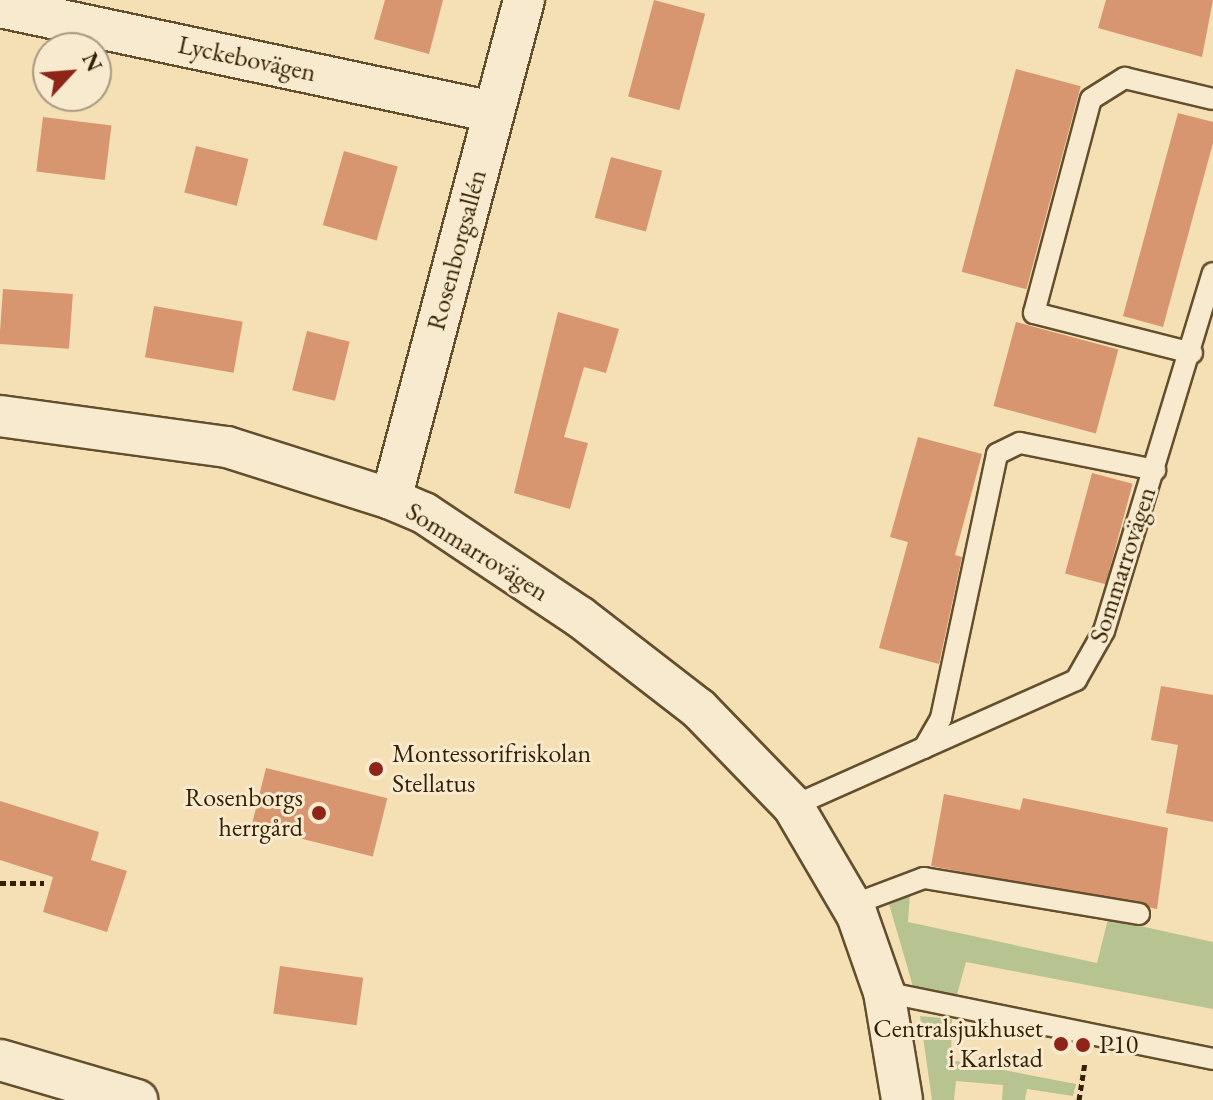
<!DOCTYPE html>
<meta charset="utf-8">
<style>
body{margin:0}
#map{position:relative;width:1213px;height:1100px;overflow:hidden;background:#f5dfb4;font-family:"EB Garamond",serif}
div>[style]{position:absolute}
.green>*{inset:0;background:#b7c390}
.building>*{inset:0;background:#d7966f;transform-origin:0 0}
.path>*{height:5px;margin-top:-2.5px;transform-origin:0;background:repeating-linear-gradient(90deg,#341f00 0 6px,transparent 0 10px)}
.roads{filter:drop-shadow(2px 0 #644f2d) drop-shadow(-2px 0 #644f2d) drop-shadow(0 2px #644f2d) drop-shadow(0 -2px #644f2d)}
.service>*{height:20px;margin:-10px;padding:0 10px;transform-origin:10px;border-radius:10px;background:#f8eace}
.minor>*{height:40px;margin:-20px;padding:0 20px;transform-origin:20px;border-radius:20px;background:#f8eace}
.dots>*{width:22px;height:22px;translate:-50% -50%;box-sizing:border-box;border:4px solid #f8eace;border-radius:50%}
span{translate:-50% -50%;white-space:nowrap;text-align:center;line-height:1.15;-webkit-text-stroke:6px #f8eace;paint-order:stroke}
.street-label{font-size:26px;color:#341f00}
.poi-label{font-size:26px;color:#341f00}
.left{translate:0 -50%;text-align:left}
.right{translate:-100% -50%;text-align:right}
.north{position:absolute;left:32px;top:32px;width:80px;height:80px;box-sizing:border-box;background:#f8eace;border:2px solid #aa997c;border-radius:50%;rotate:64deg;font-size:22px;font-weight:700;line-height:32px;text-align:center;color:#341f00}
.north::after{content:'';display:block;margin:auto;width:28px;height:36px;background:#8f2418;clip-path:polygon(50% 0,100% 100%,50% 72%,0 100%)}
</style>
<div id="map">
<div class="green">
<i style="clip-path:polygon(910px 892px,908px 922px,1097px 963px,1108px 919px,1213px 942px,1213px 1009px,966px 962px,956px 998px,914px 990px,889px 904px)"></i>
<i style="clip-path:polygon(920px 1016px,952px 1019px,951px 1060px,1076px 1084px,1073px 1096px,1027px 1089px,1025px 1100px,1002px 1100px,1003px 1085px,956px 1081px,954px 1100px,932px 1100px)"></i>
</div>
<div class="building">
<i style="clip-path:polygon(385px 0,443px 0,429px 54px,374px 39px)"></i>
<i style="left:654px;top:0;width:53px;height:100px;rotate:15deg"></i>
<i style="clip-path:polygon(1106px 0,1213px 0,1202px 57px,1098px 28px)"></i>
<i style="left:1016px;top:69px;width:67px;height:210px;rotate:15deg"></i>
<i style="clip-path:polygon(1178px 113px,1213px 122px,1213px 143px,1163px 327px,1123px 316px)"></i>
<i style="left:43px;top:117px;width:69px;height:55px;rotate:7deg"></i>
<i style="left:196px;top:146px;width:54px;height:48px;rotate:14deg"></i>
<i style="left:344px;top:151px;width:56px;height:77px;rotate:16deg"></i>
<i style="left:611px;top:157px;width:53px;height:63px;rotate:15deg"></i>
<i style="left:3px;top:289px;width:70px;height:55px;rotate:4deg"></i>
<i style="left:154px;top:306px;width:90px;height:52px;rotate:10deg"></i>
<i style="clip-path:polygon(558px 312px,619px 329px,606px 373px,584px 367px,564px 437px,588px 443px,570px 509px,514px 493px)"></i>
<i style="left:1016px;top:322px;width:106px;height:87px;rotate:15deg"></i>
<i style="left:307px;top:331px;width:44px;height:61px;rotate:14deg"></i>
<i style="clip-path:polygon(918px 437px,982px 454px,955px 555px,962px 557px,939px 664px,879px 648px,908px 542px,890px 537px)"></i>
<i style="left:1092px;top:473px;width:42px;height:104px;rotate:15deg"></i>
<i style="clip-path:polygon(1161px 686px,1213px 695px,1213px 822px,1166px 813px,1178px 745px,1151px 740px)"></i>
<i style="left:266px;top:768px;width:125px;height:60px;rotate:14deg"></i>
<i style="clip-path:polygon(944px 794px,1020px 810px,1023px 798px,1168px 828px,1157px 909px,931px 866px)"></i>
<i style="clip-path:polygon(0 801px,99px 832px,91px 860px,127px 871px,107px 932px,43px 912px,53px 877px,0 860px)"></i>
<i style="left:280px;top:966px;width:84px;height:48px;rotate:8deg"></i>
</div>
<div class="path">
<i style="left:0;top:883px;width:44px"></i>
<i style="left:1079px;top:1100px;width:37px;rotate:-81deg"></i>
</div>
<div class="roads">
<div class="service">
<i style="left:1192px;top:353px;width:163px;rotate:-165.8deg"></i>
<i style="left:1034px;top:313px;width:221px;rotate:-75.1deg"></i>
<i style="left:1091px;top:99px;width:40px;rotate:-32deg"></i>
<i style="left:1125px;top:78px;width:90px;rotate:13.4deg"></i>
<i style="left:924px;top:748px;width:34px;rotate:-60deg"></i>
<i style="left:941px;top:718px;width:270px;rotate:-78deg"></i>
<i style="left:997px;top:454px;width:25px;rotate:-26deg"></i>
<i style="left:1020px;top:443px;width:138px;rotate:11.3deg"></i>
<i style="left:793px;top:806px;width:310px;rotate:-24deg"></i>
<i style="left:1076px;top:680px;width:56px;rotate:-60.3deg"></i>
<i style="left:1104px;top:631px;width:374px;rotate:-73.1deg"></i>
<i style="left:852px;top:905px;width:77px;rotate:-20.6deg"></i>
<i style="left:924px;top:878px;width:218px;rotate:9.5deg"></i>
<i style="left:884px;top:992px;width:336px;rotate:11.5deg"></i>
</div>
<div class="minor">
<i style="left:0;top:7px;width:504px;rotate:12.02deg"></i>
<i style="left:0;top:416px;width:229px;rotate:7.8deg"></i>
<i style="left:227px;top:447px;width:172px;rotate:17.6deg"></i>
<i style="left:391px;top:499px;width:36px;rotate:23deg"></i>
<i style="left:424px;top:513px;width:187px;rotate:33.7deg"></i>
<i style="left:580px;top:617px;width:150px;rotate:37.7deg"></i>
<i style="left:699px;top:709px;width:135px;rotate:45.9deg"></i>
<i style="left:793px;top:806px;width:126px;rotate:59.6deg"></i>
<i style="left:857px;top:915px;width:82px;rotate:70.7deg"></i>
<i style="left:884px;top:992px;width:109px;rotate:80.5deg"></i>
<i style="left:391px;top:499px;width:516px;rotate:-75.08deg"></i>
<i style="left:0;top:1060px;width:143px;rotate:16.3deg"></i>
</div>
</div>
<div class="dots">
<i style="left:376px;top:769px;background:#8f2418"></i>
<i style="left:319px;top:813px;background:#8f2418"></i>
<i style="left:1061px;top:1044px;background:#8f2418"></i>
<i style="left:1083px;top:1045px;background:#8f2418"></i>
</div>
<div class="street-label">
<span style="left:247px;top:59px;rotate:12deg">Lyckebovägen</span>
<span style="left:457px;top:250px;rotate:-75deg">Rosenborgsallén</span>
<span style="left:477px;top:552px;rotate:32deg">Sommarrovägen</span>
<span style="left:1123px;top:565px;rotate:-72deg">Sommarrovägen</span>
</div>
<div class="poi-label">
<span class="left" style="left:392px;top:769px">Montessorifriskolan<br>Stellatus</span>
<span class="right" style="left:303px;top:813px">Rosenborgs<br>herrgård</span>
<span class="right" style="left:1043px;top:1044px">Centralsjukhuset<br>i Karlstad</span>
<span class="left" style="left:1099px;top:1045px">P10</span>
</div>
<div class="north">N</div>
</div>
